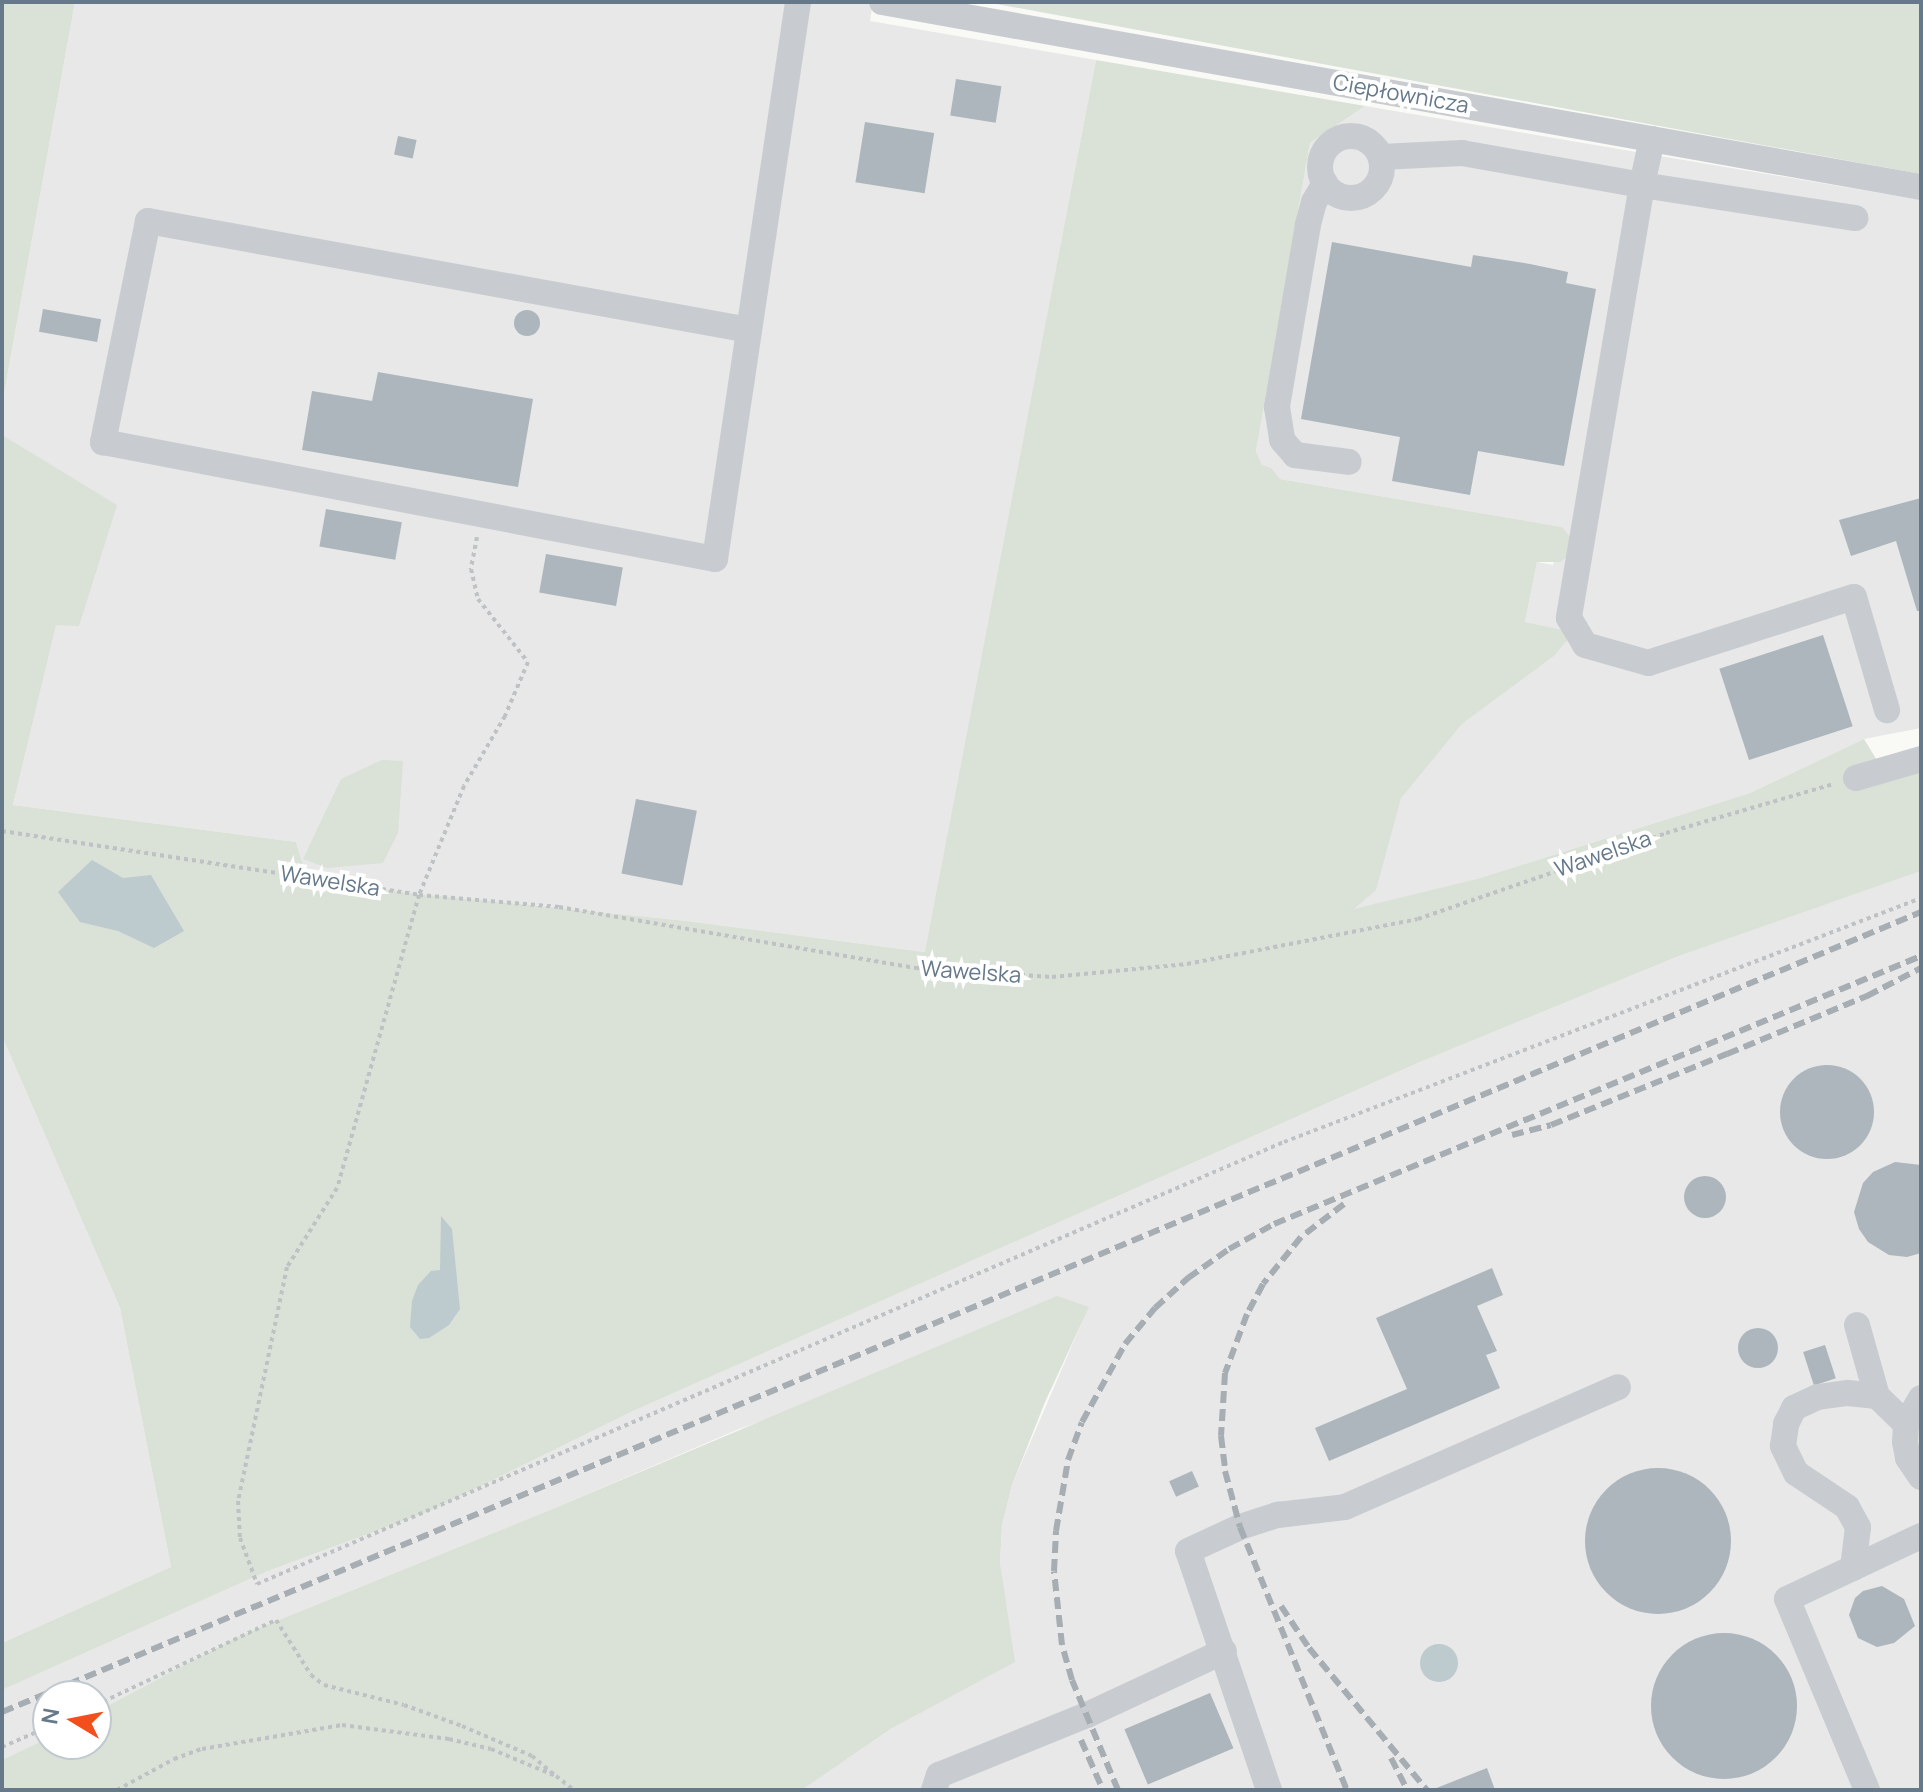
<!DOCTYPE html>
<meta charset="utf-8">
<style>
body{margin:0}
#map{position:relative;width:1923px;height:1792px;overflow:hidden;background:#f9f9f6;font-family:Manrope,sans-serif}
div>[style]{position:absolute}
.built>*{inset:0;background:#e7e8e7}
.green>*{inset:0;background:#dae1d7}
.water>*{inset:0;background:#bdcace}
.round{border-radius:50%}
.building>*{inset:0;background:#acb6bc;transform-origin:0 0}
.path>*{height:4px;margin-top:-2px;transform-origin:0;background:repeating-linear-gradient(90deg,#bfc2c4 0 4px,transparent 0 8px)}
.minor>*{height:26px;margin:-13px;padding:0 13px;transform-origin:13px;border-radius:13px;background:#c8ccd0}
.minor>.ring{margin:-13px;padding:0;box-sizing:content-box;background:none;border:26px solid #c8ccd0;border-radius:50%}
.rail>*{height:6px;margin-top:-3px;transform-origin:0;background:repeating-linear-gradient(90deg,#a6adb3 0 12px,transparent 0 18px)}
span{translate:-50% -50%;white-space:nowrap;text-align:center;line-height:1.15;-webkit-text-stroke:8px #fff;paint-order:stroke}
.street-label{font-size:22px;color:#65798a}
.frame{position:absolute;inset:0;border:4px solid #65798a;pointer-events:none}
.north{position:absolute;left:32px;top:1680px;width:80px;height:80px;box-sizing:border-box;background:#fff;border:2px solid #c1c9d0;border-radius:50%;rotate:280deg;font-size:22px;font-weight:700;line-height:32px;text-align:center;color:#65798a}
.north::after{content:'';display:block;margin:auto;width:28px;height:36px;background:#f34f1c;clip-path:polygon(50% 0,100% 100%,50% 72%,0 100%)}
</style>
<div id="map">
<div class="built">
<i style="clip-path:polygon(75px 2px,873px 2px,870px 21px,1096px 60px,926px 952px,687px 921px,401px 892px,307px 878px,296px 842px,13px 805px,56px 624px,2px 435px,2px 405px)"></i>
<i style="clip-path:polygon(1365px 106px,1921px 200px,1921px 728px,1864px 739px,1750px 793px,1480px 878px,1352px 910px,1376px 889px,1400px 798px,1462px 724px,1554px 656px,1573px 632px,1525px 622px,1537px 562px,1553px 565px,1562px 527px,1280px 479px,1262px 465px,1256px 451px,1310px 143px)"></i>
<i style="clip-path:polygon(1921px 871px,1921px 1790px,802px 1790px,892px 1728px,1005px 1610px,1000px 1563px,1002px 1525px,1012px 1485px,1088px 1308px,739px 1429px,550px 1510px,237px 1637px,96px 1712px,96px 1696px,48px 1696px,48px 1738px,2px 1760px,2px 1690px,268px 1571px,430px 1511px,633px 1411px,1420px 1062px,1679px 956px)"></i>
<i style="clip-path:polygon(2px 1036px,120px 1308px,171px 1567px,2px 1643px)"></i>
</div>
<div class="green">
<i style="clip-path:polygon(2px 2px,75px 2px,2px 405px)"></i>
<i style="clip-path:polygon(986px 2px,1921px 2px,1921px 174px,1839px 159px)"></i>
<i style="clip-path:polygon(1096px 60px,1365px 106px,1310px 143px,1256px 451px,1262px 465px,1271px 468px,1280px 479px,1562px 527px,1571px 538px,1568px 556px,1560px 562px,1537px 562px,1525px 622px,1574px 632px,1554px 656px,1462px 724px,1401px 798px,1376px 890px,1354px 909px,1480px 878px,1750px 793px,1864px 739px,1889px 780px,1921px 771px,1921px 871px,1679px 956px,1420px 1062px,633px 1411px,430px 1511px,268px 1571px,2px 1690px,2px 1643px,171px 1567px,120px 1308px,2px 1036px,2px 435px,117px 505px,79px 626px,56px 625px,13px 805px,296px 842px,307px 878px,401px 892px,687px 921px,925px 952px)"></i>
<i style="clip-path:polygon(382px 760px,403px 761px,398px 833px,383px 863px,327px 868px,303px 859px,341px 779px)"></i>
<i style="clip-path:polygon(1057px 1296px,1089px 1307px,1045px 1402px,1012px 1485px,1002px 1525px,1000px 1563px,1015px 1662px,892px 1728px,802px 1790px,2px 1790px,2px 1760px,48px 1738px,48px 1744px,96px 1744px,96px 1712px,237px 1637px,550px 1510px)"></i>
</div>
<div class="water">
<i style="clip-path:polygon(92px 860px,123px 878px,151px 875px,184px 931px,154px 948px,118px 931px,80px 922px,58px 892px)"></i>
<i style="clip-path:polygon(441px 1216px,452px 1229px,460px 1309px,449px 1325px,429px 1338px,420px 1339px,410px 1327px,412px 1301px,418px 1285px,431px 1271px,440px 1270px)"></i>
<i class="round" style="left:1420px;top:1644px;width:38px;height:38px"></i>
</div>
<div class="building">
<i style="left:956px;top:79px;width:46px;height:37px;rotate:9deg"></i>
<i style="left:865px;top:122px;width:70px;height:61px;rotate:9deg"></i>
<i style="left:398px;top:136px;width:19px;height:19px;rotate:12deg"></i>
<i style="clip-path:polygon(1332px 242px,1471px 267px,1473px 255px,1530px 264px,1568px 272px,1566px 283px,1596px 289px,1564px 466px,1478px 451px,1470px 495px,1392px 481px,1400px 437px,1301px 419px)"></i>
<i style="left:43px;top:309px;width:59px;height:23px;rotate:10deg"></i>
<i class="round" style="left:514px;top:310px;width:26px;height:26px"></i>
<i style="clip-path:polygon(378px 372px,533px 399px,518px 487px,302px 450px,312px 391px,372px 401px)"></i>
<i style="clip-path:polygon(1921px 498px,1921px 611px,1917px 611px,1896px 541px,1851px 556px,1839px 520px)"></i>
<i style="left:326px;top:509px;width:77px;height:38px;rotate:10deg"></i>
<i style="left:546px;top:554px;width:78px;height:39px;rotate:10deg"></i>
<i style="left:1823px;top:635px;width:96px;height:109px;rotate:72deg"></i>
<i style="left:636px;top:799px;width:62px;height:76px;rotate:11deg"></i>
<i class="round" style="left:1780px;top:1065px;width:94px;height:94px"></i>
<i style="clip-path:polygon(1895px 1162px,1921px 1165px,1921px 1253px,1907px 1257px,1889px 1255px,1868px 1242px,1859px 1229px,1854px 1212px,1863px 1183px,1873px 1172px)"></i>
<i class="round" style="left:1684px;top:1176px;width:42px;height:42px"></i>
<i style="clip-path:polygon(1492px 1268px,1503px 1295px,1477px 1306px,1497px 1351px,1486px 1355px,1500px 1388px,1329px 1461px,1315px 1428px,1407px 1389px,1376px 1318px)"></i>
<i class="round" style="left:1738px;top:1328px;width:40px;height:40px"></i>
<i style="left:1825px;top:1345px;width:35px;height:23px;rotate:72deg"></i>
<i class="round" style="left:1585px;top:1468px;width:146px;height:146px"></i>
<i style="left:1192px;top:1471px;width:17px;height:25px;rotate:66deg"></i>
<i style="clip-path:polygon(1882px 1586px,1904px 1599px,1915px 1626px,1894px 1643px,1877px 1647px,1858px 1638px,1849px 1615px,1855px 1598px,1863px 1591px)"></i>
<i class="round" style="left:1651px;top:1633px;width:146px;height:146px"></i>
<i style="left:1210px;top:1693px;width:60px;height:93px;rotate:67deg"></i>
<i style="clip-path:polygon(1487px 1768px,1495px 1790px,1434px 1790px,1434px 1789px)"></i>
</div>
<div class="path">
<i style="left:477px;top:537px;width:33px;rotate:101deg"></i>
<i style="left:471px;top:569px;width:31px;rotate:77deg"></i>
<i style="left:478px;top:599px;width:80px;rotate:51.6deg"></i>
<i style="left:528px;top:662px;width:59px;rotate:113.1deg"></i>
<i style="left:505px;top:716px;width:81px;rotate:120.4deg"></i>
<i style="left:464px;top:786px;width:118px;rotate:112.4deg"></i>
<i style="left:419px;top:895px;width:304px;rotate:105.6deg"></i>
<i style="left:337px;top:1188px;width:93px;rotate:122.3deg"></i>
<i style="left:287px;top:1267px;width:239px;rotate:101.8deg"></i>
<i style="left:238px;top:1501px;width:37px;rotate:87deg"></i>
<i style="left:240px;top:1538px;width:49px;rotate:69.7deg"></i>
<i style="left:257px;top:1584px;width:1118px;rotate:-23.29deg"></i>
<i style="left:1284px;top:1142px;width:682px;rotate:-20.96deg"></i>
<i style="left:2px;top:831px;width:422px;rotate:8.7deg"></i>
<i style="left:419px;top:895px;width:141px;rotate:4.9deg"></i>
<i style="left:559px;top:907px;width:363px;rotate:9.7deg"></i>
<i style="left:917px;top:968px;width:135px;rotate:3.8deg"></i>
<i style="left:1052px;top:977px;width:136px;rotate:-5.5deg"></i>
<i style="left:1187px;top:964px;width:235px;rotate:-11deg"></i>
<i style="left:1418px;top:919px;width:262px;rotate:-19.1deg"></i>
<i style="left:1666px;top:833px;width:175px;rotate:-16.3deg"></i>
<i style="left:96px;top:1705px;width:199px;rotate:-25.3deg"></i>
<i style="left:276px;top:1620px;width:65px;rotate:57.5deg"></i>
<i style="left:311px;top:1675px;width:16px;rotate:38deg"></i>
<i style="left:324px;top:1685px;width:82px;rotate:14deg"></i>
<i style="left:404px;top:1705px;width:62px;rotate:19.9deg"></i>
<i style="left:462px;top:1726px;width:76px;rotate:23.2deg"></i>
<i style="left:532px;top:1756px;width:31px;rotate:40deg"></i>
<i style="left:2px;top:1747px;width:50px;rotate:-23.5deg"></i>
<i style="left:117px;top:1790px;width:65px;rotate:-28.5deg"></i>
<i style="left:174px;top:1759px;width:30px;rotate:-20deg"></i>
<i style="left:202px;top:1749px;width:142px;rotate:-9.7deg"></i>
<i style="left:342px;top:1725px;width:108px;rotate:7.5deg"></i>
<i style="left:449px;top:1739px;width:43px;rotate:13.4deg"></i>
<i style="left:491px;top:1749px;width:70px;rotate:22.6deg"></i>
<i style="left:556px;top:1776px;width:23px;rotate:38deg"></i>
</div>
<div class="minor">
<i style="left:882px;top:2px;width:1055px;rotate:10.1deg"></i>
<i class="ring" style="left:1320px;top:136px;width:36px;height:36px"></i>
<i style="left:1652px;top:139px;width:47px;rotate:102.3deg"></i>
<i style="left:1642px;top:185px;width:216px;rotate:8.8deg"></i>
<i style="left:1381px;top:157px;width:81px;rotate:-2.8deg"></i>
<i style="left:1462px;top:153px;width:183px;rotate:10.1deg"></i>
<i style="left:1642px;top:185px;width:439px;rotate:99.6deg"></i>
<i style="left:1569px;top:618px;width:31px;rotate:59deg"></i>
<i style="left:1585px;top:645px;width:66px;rotate:15.9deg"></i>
<i style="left:1648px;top:663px;width:216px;rotate:-17.8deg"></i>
<i style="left:1854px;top:597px;width:118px;rotate:73.7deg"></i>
<i style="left:1325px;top:183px;width:22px;rotate:120deg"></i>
<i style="left:1314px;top:202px;width:24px;rotate:105deg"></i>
<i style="left:1308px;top:225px;width:185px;rotate:99.7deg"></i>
<i style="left:1277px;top:407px;width:33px;rotate:81deg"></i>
<i style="left:1282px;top:440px;width:20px;rotate:49deg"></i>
<i style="left:1295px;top:455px;width:54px;rotate:7.4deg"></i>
<i style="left:749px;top:330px;width:611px;rotate:-169.72deg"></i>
<i style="left:148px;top:221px;width:226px;rotate:101.5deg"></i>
<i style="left:103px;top:442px;width:623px;rotate:10.82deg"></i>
<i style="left:715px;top:559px;width:563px;rotate:-81.52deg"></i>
<i style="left:1856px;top:778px;width:68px;rotate:-16.3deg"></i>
<i style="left:1857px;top:1325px;width:74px;rotate:74.3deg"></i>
<i style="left:1921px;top:1398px;width:30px;rotate:120deg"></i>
<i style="left:1906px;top:1424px;width:18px;rotate:93deg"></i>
<i style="left:1905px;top:1442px;width:16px;rotate:79deg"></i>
<i style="left:1908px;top:1458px;width:23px;rotate:56deg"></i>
<i style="left:1853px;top:1568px;width:41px;rotate:-83deg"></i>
<i style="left:1858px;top:1527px;width:23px;rotate:-119deg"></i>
<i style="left:1847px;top:1507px;width:61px;rotate:-146.3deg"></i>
<i style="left:1796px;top:1473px;width:30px;rotate:-116deg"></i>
<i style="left:1783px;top:1446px;width:22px;rotate:-82deg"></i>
<i style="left:1786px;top:1424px;width:18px;rotate:-63deg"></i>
<i style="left:1794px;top:1408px;width:26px;rotate:-25deg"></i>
<i style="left:1818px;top:1397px;width:30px;rotate:-8deg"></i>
<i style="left:1848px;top:1393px;width:29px;rotate:6deg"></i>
<i style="left:1877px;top:1396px;width:40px;rotate:44deg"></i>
<i style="left:934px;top:1790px;width:16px;rotate:-72deg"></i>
<i style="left:939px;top:1775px;width:160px;rotate:-22.1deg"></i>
<i style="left:1087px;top:1715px;width:151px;rotate:-25deg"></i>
<i style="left:1269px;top:1790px;width:252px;rotate:-108.7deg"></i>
<i style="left:1188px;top:1551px;width:57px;rotate:-24.8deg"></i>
<i style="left:1240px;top:1527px;width:40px;rotate:-18deg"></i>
<i style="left:1278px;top:1515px;width:67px;rotate:-6.8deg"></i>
<i style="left:1345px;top:1507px;width:298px;rotate:-23.7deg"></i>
<i style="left:1867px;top:1790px;width:207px;rotate:-112.7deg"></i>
<i style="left:1787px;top:1599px;width:148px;rotate:-25.2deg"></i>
</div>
<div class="rail">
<i style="left:1512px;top:1135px;width:40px;rotate:-14.4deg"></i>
<i style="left:1551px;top:1125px;width:190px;rotate:-22deg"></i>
<i style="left:1727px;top:1054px;width:152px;rotate:-22.5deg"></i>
<i style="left:1867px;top:996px;width:61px;rotate:-27.4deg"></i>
<i style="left:1344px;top:1204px;width:54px;rotate:142.5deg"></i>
<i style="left:1301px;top:1237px;width:60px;rotate:129deg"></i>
<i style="left:1263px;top:1284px;width:34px;rotate:118deg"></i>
<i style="left:1247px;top:1314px;width:63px;rotate:110.4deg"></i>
<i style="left:1225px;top:1373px;width:63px;rotate:93.6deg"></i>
<i style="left:1221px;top:1436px;width:35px;rotate:83deg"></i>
<i style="left:1225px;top:1471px;width:58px;rotate:75deg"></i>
<i style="left:1240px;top:1527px;width:284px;rotate:67.9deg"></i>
<i style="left:1281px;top:1606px;width:50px;rotate:56.3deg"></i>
<i style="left:1309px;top:1648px;width:185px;rotate:50.3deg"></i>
<i style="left:2px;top:1712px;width:2079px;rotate:-22.63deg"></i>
<i style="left:1081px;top:1740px;width:55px;rotate:66.3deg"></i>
<i style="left:1391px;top:1758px;width:36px;rotate:63deg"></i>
<i style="left:1118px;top:1790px;width:119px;rotate:-112.7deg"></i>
<i style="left:1072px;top:1680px;width:36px;rotate:-106deg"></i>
<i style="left:1062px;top:1645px;width:74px;rotate:-96.2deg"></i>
<i style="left:1054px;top:1571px;width:40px;rotate:-87.1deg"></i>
<i style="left:1056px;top:1531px;width:72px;rotate:-80.4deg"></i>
<i style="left:1068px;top:1460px;width:40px;rotate:-69.8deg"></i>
<i style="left:1082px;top:1422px;width:89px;rotate:-61.1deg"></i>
<i style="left:1125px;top:1344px;width:47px;rotate:-50.2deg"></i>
<i style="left:1155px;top:1308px;width:45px;rotate:-42.3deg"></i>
<i style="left:1188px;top:1278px;width:50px;rotate:-35.3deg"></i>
<i style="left:1229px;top:1249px;width:51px;rotate:-29.1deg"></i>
<i style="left:1274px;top:1224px;width:700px;rotate:-22.5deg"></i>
</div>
<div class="street-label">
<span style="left:1401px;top:94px;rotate:10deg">Ciepłownicza</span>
<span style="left:1603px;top:854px;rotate:-19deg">Wawelska</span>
<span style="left:330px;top:881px;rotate:9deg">Wawelska</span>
<span style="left:971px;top:972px;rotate:4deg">Wawelska</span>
</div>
<div class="frame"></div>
<div class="north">N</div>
</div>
